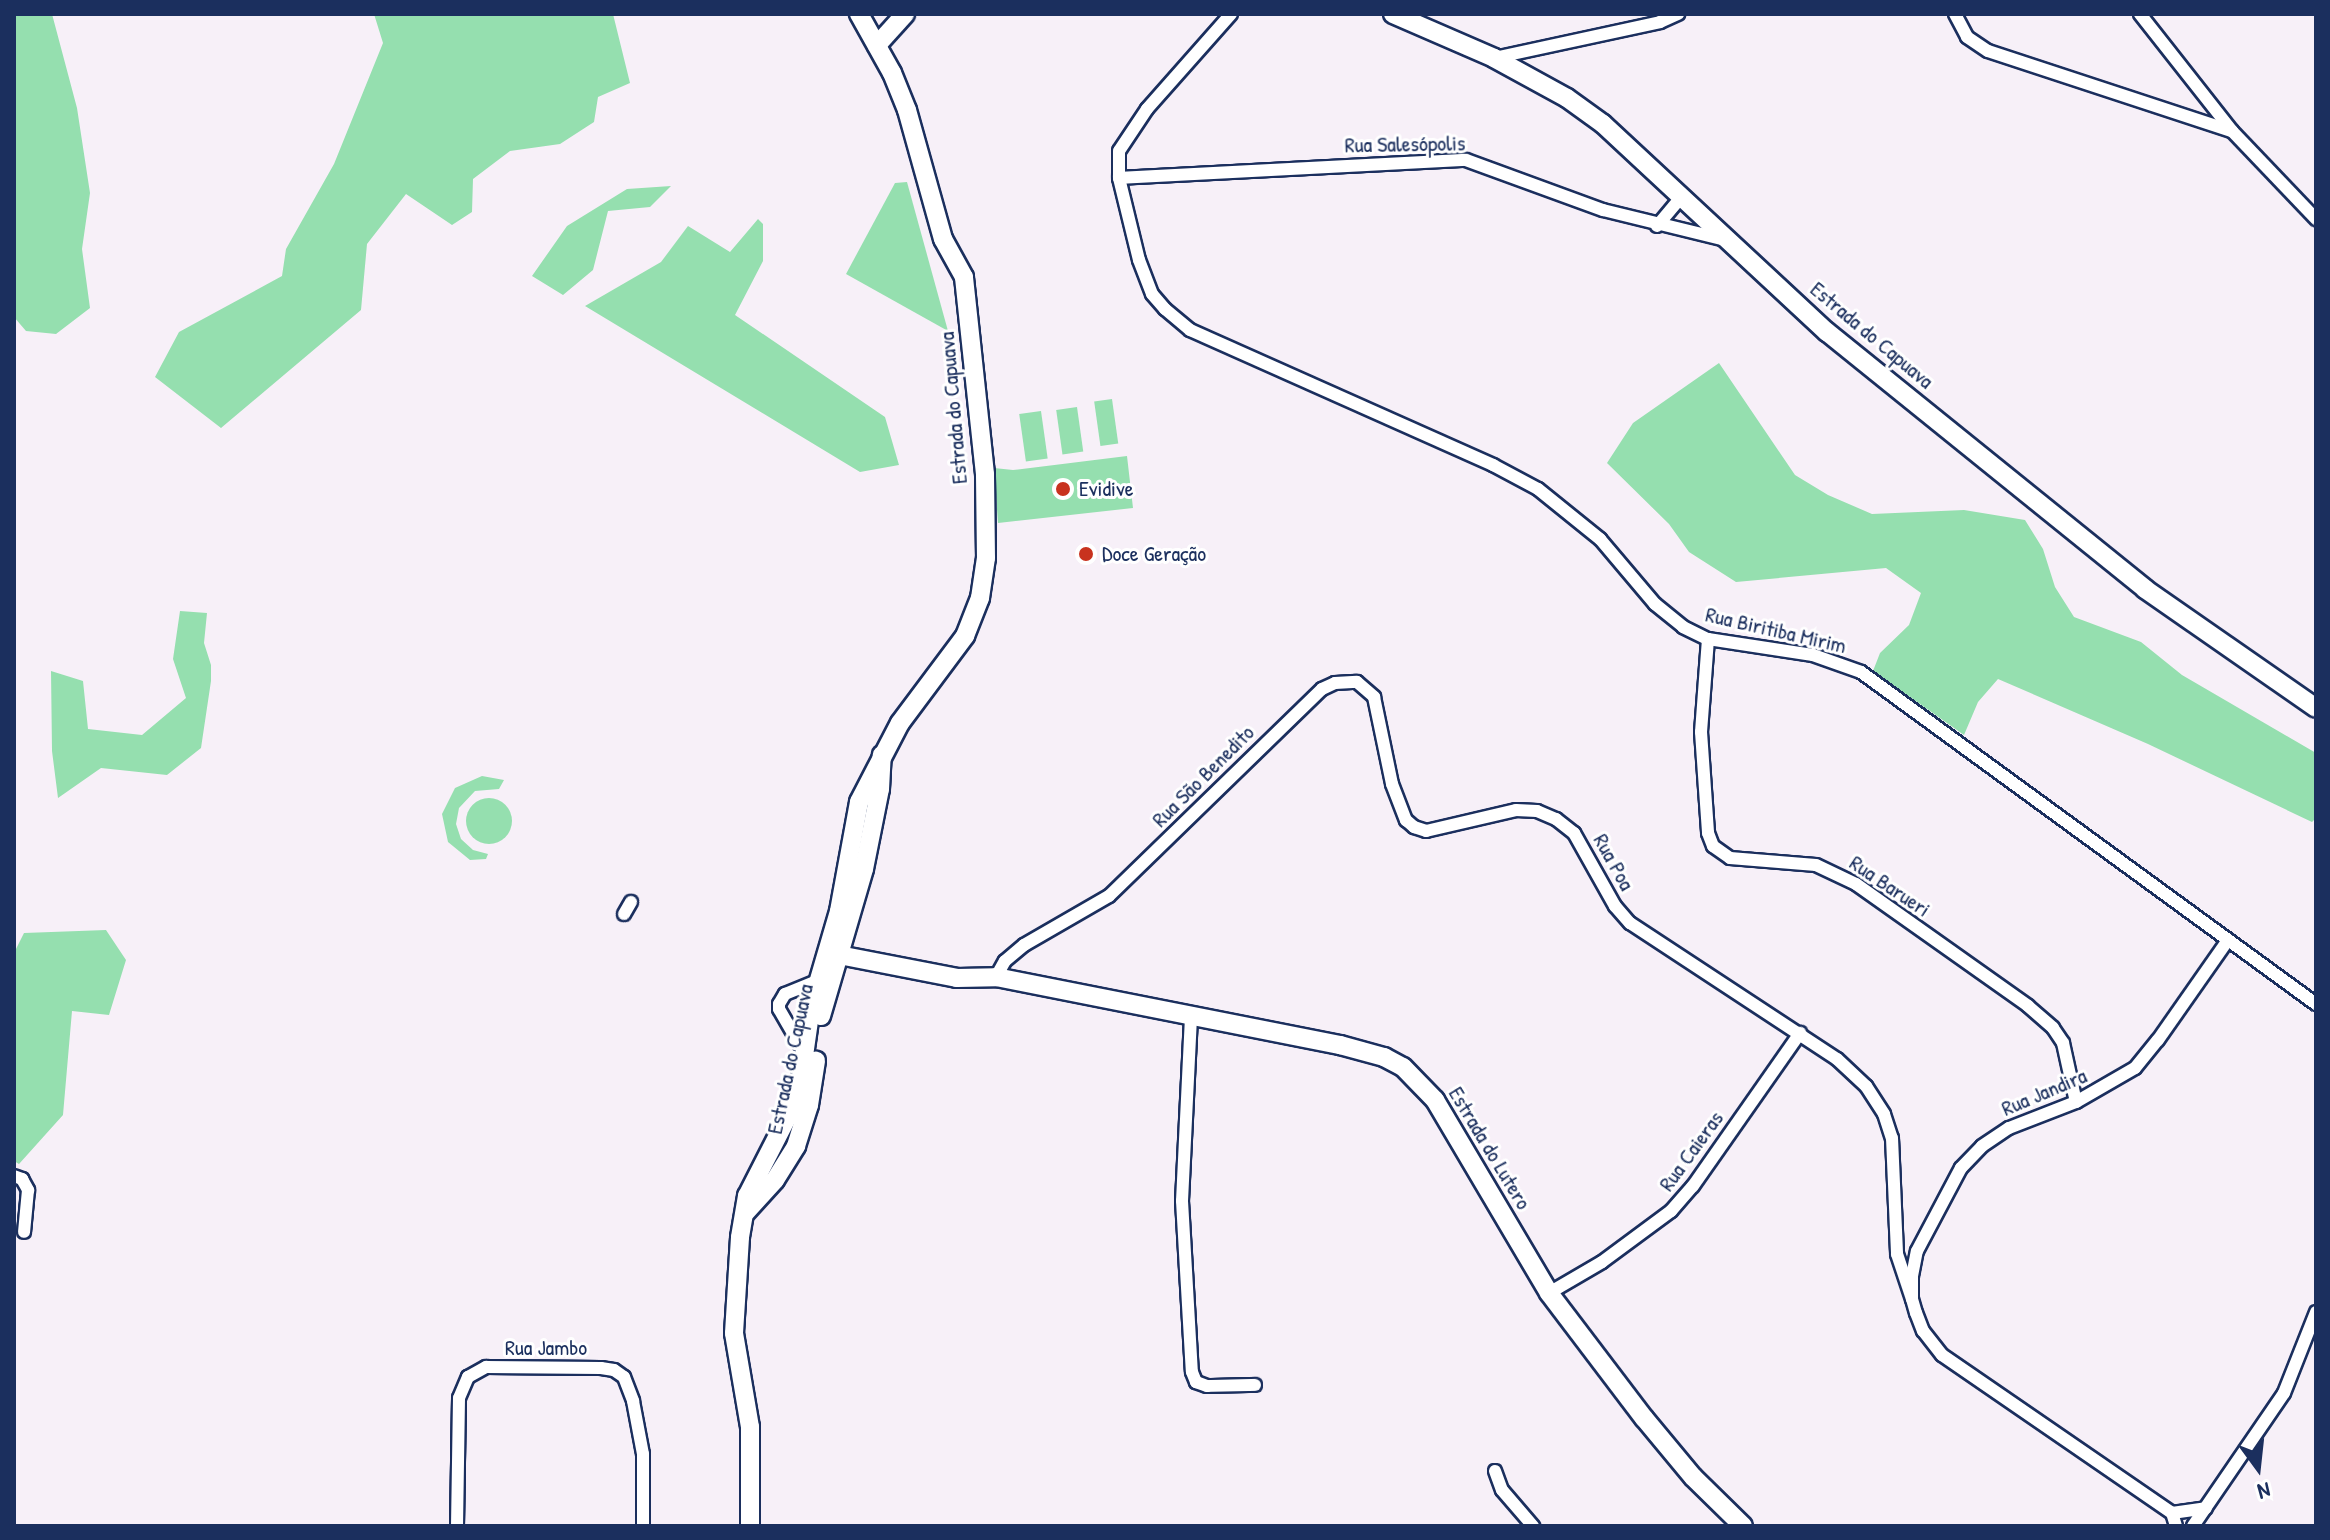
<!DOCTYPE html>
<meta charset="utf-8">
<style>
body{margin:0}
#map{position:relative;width:2330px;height:1540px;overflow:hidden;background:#f7f0f8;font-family:"Patrick Hand",sans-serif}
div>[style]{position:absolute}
.green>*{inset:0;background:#95dfaf;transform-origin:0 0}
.round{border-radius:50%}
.roads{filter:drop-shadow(2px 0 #1b2f5e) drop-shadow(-2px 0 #1b2f5e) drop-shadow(0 2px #1b2f5e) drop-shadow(0 -2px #1b2f5e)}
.street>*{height:12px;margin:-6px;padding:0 6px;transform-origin:6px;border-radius:6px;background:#fff}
.secondary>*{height:18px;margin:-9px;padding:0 9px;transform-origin:9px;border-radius:9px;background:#fff}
.dots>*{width:22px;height:22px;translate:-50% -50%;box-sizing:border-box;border:4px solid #fff;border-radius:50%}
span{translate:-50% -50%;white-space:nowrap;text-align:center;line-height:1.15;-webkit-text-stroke:6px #fff;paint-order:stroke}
.street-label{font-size:22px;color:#1b2f5e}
.poi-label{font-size:22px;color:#1b2f5e}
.left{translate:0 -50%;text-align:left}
.frame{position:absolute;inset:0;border:16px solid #1b2f5e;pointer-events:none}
.north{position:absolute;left:2218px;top:1428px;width:80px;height:80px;-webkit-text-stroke:6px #fff;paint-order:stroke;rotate:165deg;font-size:22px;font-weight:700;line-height:32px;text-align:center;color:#1b2f5e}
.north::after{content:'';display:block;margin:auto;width:28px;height:36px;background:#1b2f5e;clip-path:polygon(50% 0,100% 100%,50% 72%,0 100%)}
</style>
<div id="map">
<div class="green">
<i style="clip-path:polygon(14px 14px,52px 14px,77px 108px,90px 193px,82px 249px,90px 308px,56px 334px,26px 331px,14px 317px)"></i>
<i style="clip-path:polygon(374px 14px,613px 14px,630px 83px,598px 97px,594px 122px,560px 144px,510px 151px,473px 179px,472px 212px,452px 225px,406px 194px,367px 244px,361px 310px,221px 428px,155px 377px,179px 332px,282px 276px,286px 249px,334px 164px,383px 43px)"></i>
<i style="clip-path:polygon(907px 182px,948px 331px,846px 274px,895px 183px)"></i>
<i style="clip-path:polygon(671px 186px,650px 207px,608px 211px,593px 270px,563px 295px,532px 276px,567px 226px,627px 189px)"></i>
<i style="clip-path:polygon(758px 219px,763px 224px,763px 261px,735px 315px,885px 417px,899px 465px,860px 472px,585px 306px,661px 262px,688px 226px,730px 252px)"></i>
<i style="clip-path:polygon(1719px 363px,1795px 475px,1828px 495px,1872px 514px,1964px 510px,2025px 520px,2043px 549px,2055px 587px,2074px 617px,2141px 642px,2182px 675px,2316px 753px,2316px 818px,2312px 822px,2148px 744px,1998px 679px,1978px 702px,1964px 735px,1873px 671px,1880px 653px,1909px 625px,1921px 593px,1886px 568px,1736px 582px,1689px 552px,1669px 524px,1607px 463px,1633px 423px)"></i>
<i style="left:1112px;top:399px;width:45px;height:18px;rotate:82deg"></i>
<i style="left:1077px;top:407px;width:45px;height:21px;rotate:82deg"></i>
<i style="left:1041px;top:411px;width:48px;height:22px;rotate:82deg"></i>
<i style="clip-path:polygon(1127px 456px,1133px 508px,998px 523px,994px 468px,1013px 470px)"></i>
<i style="clip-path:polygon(180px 611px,207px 613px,204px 643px,211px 665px,211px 681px,201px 748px,167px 775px,101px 768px,58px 798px,52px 751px,51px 671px,83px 681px,88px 729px,142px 735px,186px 698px,173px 659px)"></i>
<i style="clip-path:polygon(482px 776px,504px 780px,499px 789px,475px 791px,459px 808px,456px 824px,461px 839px,473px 850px,488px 854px,486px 859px,470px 860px,448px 842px,442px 814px,455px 788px)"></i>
<i class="round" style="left:466px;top:798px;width:46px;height:46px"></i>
<i style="clip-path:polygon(106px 930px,126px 960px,109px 1015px,72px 1011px,63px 1115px,19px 1164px,14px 1161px,14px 953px,24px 933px)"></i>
</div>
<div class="roads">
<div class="street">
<i style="left:1231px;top:14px;width:127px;rotate:131.5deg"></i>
<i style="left:1147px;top:109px;width:50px;rotate:123.7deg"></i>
<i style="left:1119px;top:151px;width:27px;rotate:90deg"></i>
<i style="left:1119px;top:178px;width:84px;rotate:76.3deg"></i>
<i style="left:1139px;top:260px;width:36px;rotate:69deg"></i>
<i style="left:1152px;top:294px;width:20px;rotate:49deg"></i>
<i style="left:1165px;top:309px;width:33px;rotate:40deg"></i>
<i style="left:1190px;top:330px;width:332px;rotate:24deg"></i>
<i style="left:1493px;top:465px;width:51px;rotate:28.1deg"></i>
<i style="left:1538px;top:489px;width:80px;rotate:38.9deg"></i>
<i style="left:1600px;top:539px;width:85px;rotate:49.8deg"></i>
<i style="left:1655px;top:604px;width:36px;rotate:39deg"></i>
<i style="left:1683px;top:627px;width:28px;rotate:26deg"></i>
<i style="left:1708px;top:639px;width:106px;rotate:8.7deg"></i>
<i style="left:1813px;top:655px;width:51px;rotate:19.5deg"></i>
<i style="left:1861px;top:672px;width:563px;rotate:36.12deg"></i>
<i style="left:1955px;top:14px;width:26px;rotate:62deg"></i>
<i style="left:1967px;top:37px;width:25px;rotate:34deg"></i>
<i style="left:1988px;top:51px;width:257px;rotate:18.2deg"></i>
<i style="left:2140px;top:14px;width:149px;rotate:51.8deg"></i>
<i style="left:2232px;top:131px;width:122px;rotate:46.3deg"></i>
<i style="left:1494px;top:58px;width:170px;rotate:-12.2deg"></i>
<i style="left:1660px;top:22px;width:20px;rotate:-24deg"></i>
<i style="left:1119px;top:178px;width:347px;rotate:-3deg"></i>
<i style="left:1466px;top:160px;width:146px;rotate:20.1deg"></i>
<i style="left:1603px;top:210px;width:127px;rotate:13.7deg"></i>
<i style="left:1657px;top:226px;width:40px;rotate:-50deg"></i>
<i style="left:1708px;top:639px;width:93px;rotate:94.3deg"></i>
<i style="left:1701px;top:732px;width:101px;rotate:86deg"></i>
<i style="left:1708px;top:833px;width:14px;rotate:69deg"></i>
<i style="left:1713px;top:846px;width:21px;rotate:35deg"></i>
<i style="left:1730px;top:858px;width:86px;rotate:4.7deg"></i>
<i style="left:1816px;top:865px;width:44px;rotate:25.4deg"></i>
<i style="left:1856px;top:884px;width:211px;rotate:35.3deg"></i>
<i style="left:2028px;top:1006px;width:33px;rotate:41deg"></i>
<i style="left:2053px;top:1028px;width:18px;rotate:56deg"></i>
<i style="left:2063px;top:1043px;width:60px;rotate:77.6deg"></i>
<i style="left:624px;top:914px;width:14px;rotate:-60deg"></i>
<i style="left:996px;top:977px;width:18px;rotate:-61deg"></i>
<i style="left:1005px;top:961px;width:25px;rotate:-40deg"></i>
<i style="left:1024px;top:945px;width:98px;rotate:-30deg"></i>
<i style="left:1109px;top:896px;width:297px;rotate:-44.2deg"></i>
<i style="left:1322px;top:689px;width:14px;rotate:-25deg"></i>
<i style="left:1335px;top:683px;width:22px;rotate:-3deg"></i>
<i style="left:1357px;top:682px;width:23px;rotate:41deg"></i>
<i style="left:1374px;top:697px;width:89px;rotate:78.3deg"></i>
<i style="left:1392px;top:784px;width:39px;rotate:69deg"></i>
<i style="left:1406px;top:820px;width:11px;rotate:41deg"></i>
<i style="left:1414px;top:827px;width:13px;rotate:18deg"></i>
<i style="left:1426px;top:831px;width:92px;rotate:-13.1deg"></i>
<i style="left:1516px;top:810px;width:21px;rotate:3deg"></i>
<i style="left:1537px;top:811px;width:21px;rotate:23deg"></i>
<i style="left:1556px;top:819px;width:23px;rotate:38deg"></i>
<i style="left:1574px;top:833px;width:84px;rotate:60.7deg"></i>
<i style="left:1615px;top:906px;width:23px;rotate:49deg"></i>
<i style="left:1630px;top:923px;width:248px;rotate:33.3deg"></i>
<i style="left:1837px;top:1059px;width:40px;rotate:43deg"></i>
<i style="left:1866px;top:1086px;width:33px;rotate:57deg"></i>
<i style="left:1884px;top:1114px;width:25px;rotate:72deg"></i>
<i style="left:1892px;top:1138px;width:116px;rotate:87.5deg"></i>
<i style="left:1897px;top:1254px;width:47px;rotate:71.6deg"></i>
<i style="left:1191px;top:1017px;width:184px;rotate:92.8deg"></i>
<i style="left:1182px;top:1201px;width:171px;rotate:86.7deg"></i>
<i style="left:1192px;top:1372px;width:11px;rotate:68deg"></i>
<i style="left:1196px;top:1382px;width:12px;rotate:20deg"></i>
<i style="left:1207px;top:1386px;width:48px;rotate:-1.2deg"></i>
<i style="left:805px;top:1054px;width:52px;rotate:-120deg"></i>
<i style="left:779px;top:1009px;width:5px;rotate:-90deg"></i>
<i style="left:779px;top:1004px;width:12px;rotate:-59deg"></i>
<i style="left:785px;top:994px;width:35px;rotate:-22deg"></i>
<i style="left:14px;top:1176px;width:9px;rotate:21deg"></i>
<i style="left:22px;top:1179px;width:13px;rotate:61deg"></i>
<i style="left:28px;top:1190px;width:42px;rotate:95.4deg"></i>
<i style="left:1549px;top:1293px;width:61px;rotate:-30.3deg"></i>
<i style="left:1602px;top:1262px;width:86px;rotate:-36.5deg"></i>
<i style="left:1671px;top:1211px;width:33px;rotate:-49deg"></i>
<i style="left:1693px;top:1186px;width:187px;rotate:-55deg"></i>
<i style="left:1495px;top:1471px;width:20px;rotate:70deg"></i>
<i style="left:1502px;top:1490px;width:48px;rotate:49.3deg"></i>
<i style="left:2172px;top:1513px;width:34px;rotate:-8deg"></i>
<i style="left:457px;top:1526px;width:128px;rotate:-89.1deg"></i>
<i style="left:459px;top:1398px;width:23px;rotate:-67deg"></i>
<i style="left:468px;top:1377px;width:21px;rotate:-29deg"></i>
<i style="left:486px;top:1367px;width:115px;rotate:0.5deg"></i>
<i style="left:601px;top:1368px;width:13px;rotate:9deg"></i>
<i style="left:614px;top:1370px;width:12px;rotate:35deg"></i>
<i style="left:624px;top:1377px;width:26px;rotate:69deg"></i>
<i style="left:633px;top:1401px;width:54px;rotate:79.3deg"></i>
<i style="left:643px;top:1454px;width:72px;rotate:90deg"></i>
<i style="left:2176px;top:1526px;width:14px;rotate:-107deg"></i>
<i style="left:2172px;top:1513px;width:279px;rotate:-145.5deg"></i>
<i style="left:1942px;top:1355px;width:31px;rotate:-128deg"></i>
<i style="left:1923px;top:1331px;width:19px;rotate:-111deg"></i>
<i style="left:1916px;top:1313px;width:15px;rotate:-106deg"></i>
<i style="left:1912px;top:1299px;width:23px;rotate:-90deg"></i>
<i style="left:1912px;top:1276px;width:25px;rotate:-79deg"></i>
<i style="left:1917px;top:1251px;width:94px;rotate:-62.1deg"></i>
<i style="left:1961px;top:1168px;width:30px;rotate:-46deg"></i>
<i style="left:1982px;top:1146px;width:32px;rotate:-34deg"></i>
<i style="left:2009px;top:1128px;width:72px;rotate:-21.2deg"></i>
<i style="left:2076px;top:1102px;width:68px;rotate:-30deg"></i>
<i style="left:2135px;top:1068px;width:36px;rotate:-51deg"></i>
<i style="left:2158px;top:1040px;width:122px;rotate:-55deg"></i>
<i style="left:2193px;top:1526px;width:161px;rotate:-55.6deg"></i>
<i style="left:2284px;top:1393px;width:87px;rotate:-68.4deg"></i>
</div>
<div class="secondary">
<i style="left:1393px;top:14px;width:110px;rotate:23.5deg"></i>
<i style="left:1494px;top:58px;width:83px;rotate:28.7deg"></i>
<i style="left:1567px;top:98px;width:44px;rotate:35.8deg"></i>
<i style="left:1603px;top:124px;width:306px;rotate:42.9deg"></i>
<i style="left:1827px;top:332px;width:409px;rotate:38.9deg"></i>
<i style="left:2145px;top:589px;width:208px;rotate:34.8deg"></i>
<i style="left:877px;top:45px;width:42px;rotate:-47.9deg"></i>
<i style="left:839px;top:955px;width:120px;rotate:11deg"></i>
<i style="left:957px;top:978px;width:39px;rotate:-1deg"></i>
<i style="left:996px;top:977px;width:351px;rotate:11.2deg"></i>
<i style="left:1340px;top:1045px;width:46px;rotate:15.3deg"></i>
<i style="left:1384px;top:1057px;width:21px;rotate:28deg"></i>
<i style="left:1403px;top:1067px;width:46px;rotate:45.9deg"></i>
<i style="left:1435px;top:1100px;width:224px;rotate:59.4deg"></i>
<i style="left:1549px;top:1293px;width:157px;rotate:52.8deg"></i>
<i style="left:1644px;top:1418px;width:77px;rotate:50.3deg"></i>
<i style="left:1693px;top:1477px;width:70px;rotate:44.4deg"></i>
<i style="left:821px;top:1016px;width:153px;rotate:-73.7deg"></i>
<i style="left:864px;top:869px;width:82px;rotate:-78.7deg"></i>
<i style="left:880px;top:789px;width:34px;rotate:-87deg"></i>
<i style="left:746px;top:1212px;width:43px;rotate:-47.8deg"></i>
<i style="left:775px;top:1180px;width:40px;rotate:-58deg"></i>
<i style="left:796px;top:1146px;width:43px;rotate:-72.4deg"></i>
<i style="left:809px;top:1105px;width:45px;rotate:-81deg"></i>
<i style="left:750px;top:1526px;width:99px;rotate:-90deg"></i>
<i style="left:750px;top:1427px;width:95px;rotate:-99.7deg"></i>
<i style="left:734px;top:1333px;width:96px;rotate:-86.4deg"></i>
<i style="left:740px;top:1237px;width:42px;rotate:-80.3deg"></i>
<i style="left:747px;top:1196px;width:88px;rotate:-62.9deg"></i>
<i style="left:787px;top:1118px;width:43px;rotate:-71.1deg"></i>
<i style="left:801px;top:1077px;width:71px;rotate:-81.9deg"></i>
<i style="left:811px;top:1007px;width:100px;rotate:-73.7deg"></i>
<i style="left:839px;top:911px;width:111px;rotate:-79.6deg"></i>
<i style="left:859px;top:802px;width:89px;rotate:-62.6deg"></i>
<i style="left:900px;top:723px;width:109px;rotate:-53.2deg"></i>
<i style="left:965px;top:636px;width:41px;rotate:-68.5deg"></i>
<i style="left:980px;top:598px;width:40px;rotate:-81.5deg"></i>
<i style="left:986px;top:558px;width:84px;rotate:-90.7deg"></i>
<i style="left:985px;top:474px;width:198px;rotate:-96.1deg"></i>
<i style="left:964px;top:277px;width:43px;rotate:-118.9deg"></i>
<i style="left:943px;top:239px;width:134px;rotate:-105.6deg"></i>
<i style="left:907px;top:110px;width:40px;rotate:-112deg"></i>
<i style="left:892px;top:73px;width:68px;rotate:-119.2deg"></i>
</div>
</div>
<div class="dots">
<i style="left:1063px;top:489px;background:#c8321e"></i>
<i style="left:1086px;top:554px;background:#c8321e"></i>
</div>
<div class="street-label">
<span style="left:1405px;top:144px;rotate:-1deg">Rua Salesópolis</span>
<span style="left:1872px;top:335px;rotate:40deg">Estrada do Capuava</span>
<span style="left:953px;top:408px;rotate:-95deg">Estrada do Capuava</span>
<span style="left:1776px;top:630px;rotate:13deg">Rua Biritiba Mirim</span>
<span style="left:1203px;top:776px;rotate:-45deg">Rua São Benedito</span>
<span style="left:1614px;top:862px;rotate:61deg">Rua Poa</span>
<span style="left:1890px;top:886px;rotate:34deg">Rua Barueri</span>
<span style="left:790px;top:1059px;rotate:-78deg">Estrada do Capuava</span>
<span style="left:2044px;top:1092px;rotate:-23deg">Rua Jandira</span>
<span style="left:1490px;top:1148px;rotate:59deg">Estrada do Lutero</span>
<span style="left:1691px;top:1151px;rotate:-54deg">Rua Caieras</span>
<span style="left:546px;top:1348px">Rua Jambo</span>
</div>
<div class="poi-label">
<span class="left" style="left:1079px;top:489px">Evidive</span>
<span class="left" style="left:1102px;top:554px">Doce Geração</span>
</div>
<div class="frame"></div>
<div class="north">N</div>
</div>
